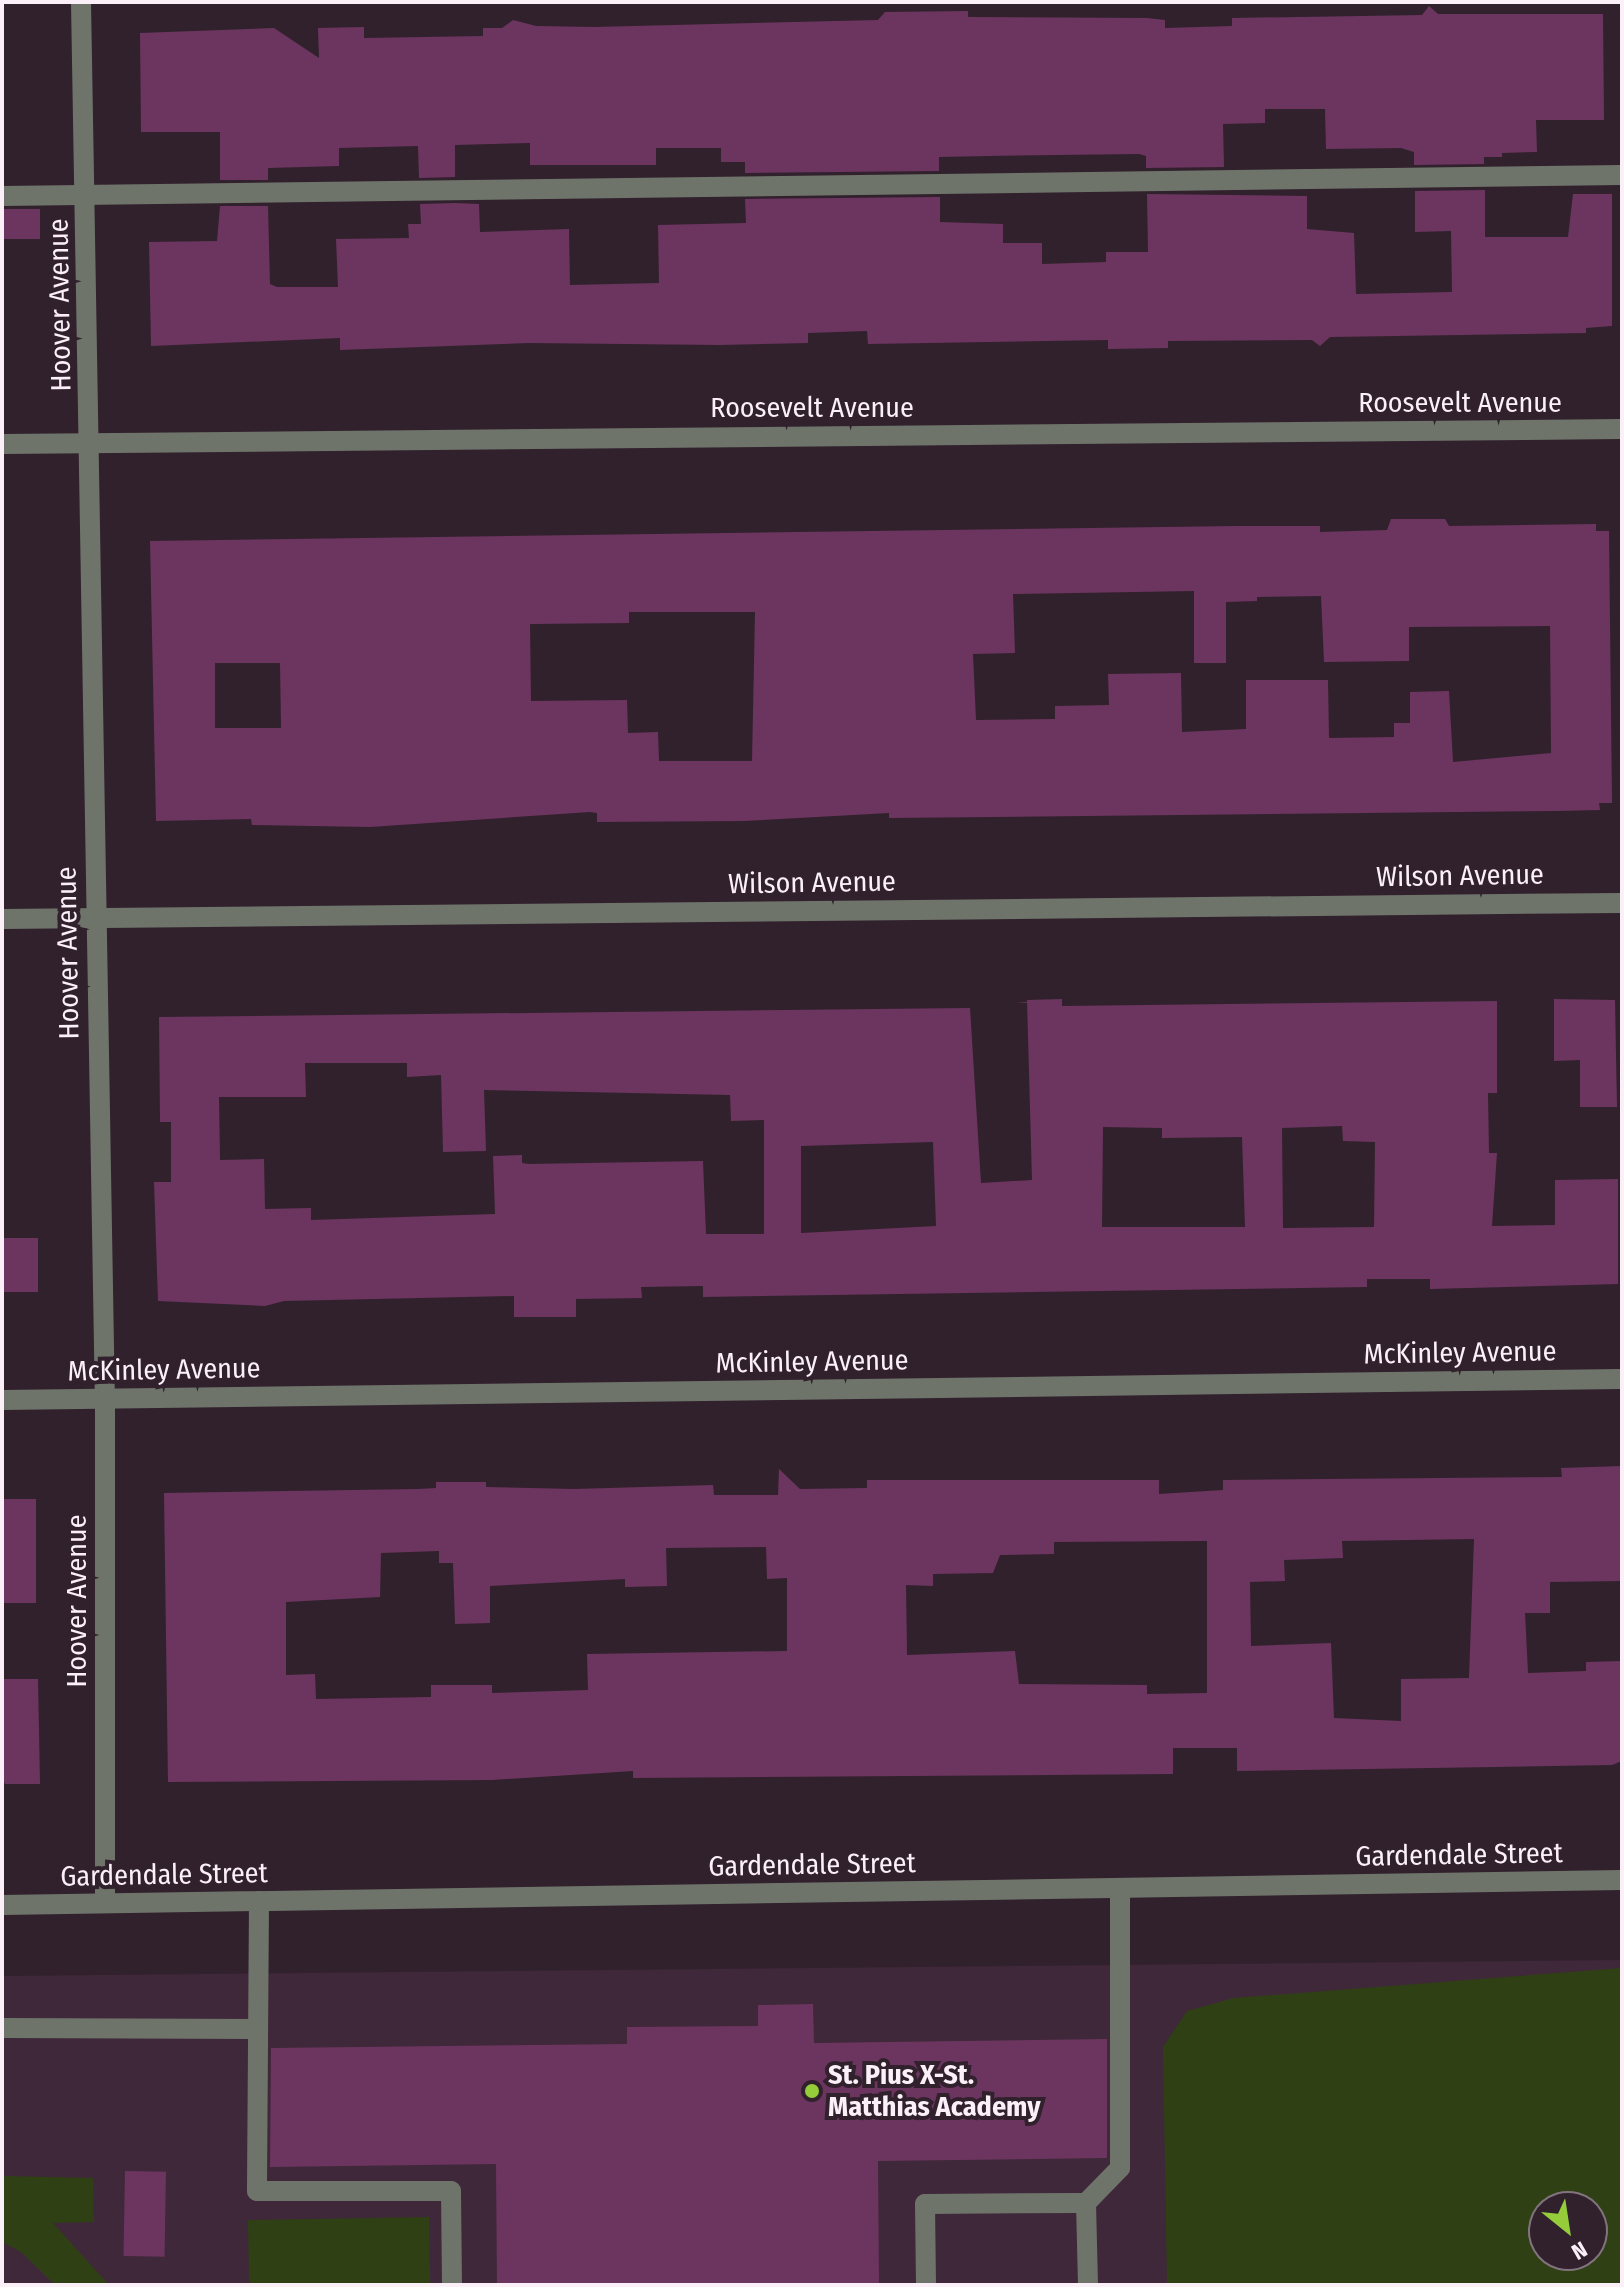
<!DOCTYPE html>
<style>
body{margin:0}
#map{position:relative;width:1624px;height:2287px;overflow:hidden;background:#31212d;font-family:"Fira Sans Condensed",sans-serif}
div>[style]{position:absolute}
.built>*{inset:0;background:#3f2839}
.green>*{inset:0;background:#2f4114;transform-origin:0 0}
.building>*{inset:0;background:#6c355f;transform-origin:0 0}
.minor>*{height:20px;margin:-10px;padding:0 10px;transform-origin:10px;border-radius:10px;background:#6f746b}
.dots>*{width:22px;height:22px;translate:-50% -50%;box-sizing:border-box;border:4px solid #31212d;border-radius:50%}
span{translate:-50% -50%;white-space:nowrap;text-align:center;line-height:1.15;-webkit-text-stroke:8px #31212d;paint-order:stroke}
.street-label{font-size:28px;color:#fcf0f8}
.poi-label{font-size:28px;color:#fcf0f8;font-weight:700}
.left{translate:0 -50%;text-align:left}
.frame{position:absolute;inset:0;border:4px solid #fcf0f8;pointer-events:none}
.north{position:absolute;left:1528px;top:2191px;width:80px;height:80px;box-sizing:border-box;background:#31212d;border:2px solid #82747e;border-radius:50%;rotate:150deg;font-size:22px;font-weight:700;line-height:32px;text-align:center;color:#fcf0f8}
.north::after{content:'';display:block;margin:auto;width:28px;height:36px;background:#95cc3a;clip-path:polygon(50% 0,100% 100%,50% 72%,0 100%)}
</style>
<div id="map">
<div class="built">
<i style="clip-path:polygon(evenodd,1622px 1960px,1622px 2285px,2px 2285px,2px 1976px,1622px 1960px,1544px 2207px,1592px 2207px,1592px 2255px,1544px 2255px,1544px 2207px)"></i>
</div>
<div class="green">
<i style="clip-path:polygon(evenodd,1622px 1968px,1622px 2285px,1167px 2285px,1163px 2047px,1187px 2011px,1234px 1998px,1622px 1968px,1544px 2207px,1592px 2207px,1592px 2255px,1544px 2255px,1544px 2207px)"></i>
<i style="clip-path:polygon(2px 2176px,93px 2178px,94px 2222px,53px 2223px,109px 2285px,55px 2285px,21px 2252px,2px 2242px)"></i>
<i style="left:429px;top:2217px;width:68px;height:181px;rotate:89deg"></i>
</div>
<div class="building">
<i style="clip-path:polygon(1429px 6px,1438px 14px,1603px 14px,1604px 120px,1536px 120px,1537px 152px,1502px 153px,1502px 157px,1484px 157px,1484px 164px,1414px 165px,1414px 152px,1401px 148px,1326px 149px,1325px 109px,1265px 109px,1265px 123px,1223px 124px,1224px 167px,1146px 168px,1146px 156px,1139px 154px,987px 156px,939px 157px,939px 171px,745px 173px,745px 162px,721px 162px,721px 148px,656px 148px,656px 165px,530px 165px,530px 143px,455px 145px,455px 177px,419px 178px,418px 146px,339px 148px,339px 166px,268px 168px,268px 180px,220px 180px,220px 132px,141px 132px,140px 33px,274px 28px,319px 58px,318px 28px,364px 27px,364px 38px,483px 36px,483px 28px,502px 28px,513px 20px,536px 26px,594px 27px,878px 20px,885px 12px,968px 11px,968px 17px,1147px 18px,1165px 20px,1165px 28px,1232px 26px,1232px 18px,1422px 15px)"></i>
<i style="clip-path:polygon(1485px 190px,1485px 237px,1568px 237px,1573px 194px,1612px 194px,1612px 326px,1586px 328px,1586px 333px,1330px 337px,1320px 346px,1312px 340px,1168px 341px,1168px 348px,1108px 349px,1108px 340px,868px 344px,867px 331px,808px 333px,808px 343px,720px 345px,529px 343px,340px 350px,340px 338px,151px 346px,149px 242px,217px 241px,220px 206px,268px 206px,270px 284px,277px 287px,338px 287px,336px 239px,409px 238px,408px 224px,421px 224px,420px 204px,455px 203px,479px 204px,480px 232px,569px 229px,570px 285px,659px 283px,658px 225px,746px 223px,745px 199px,940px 197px,940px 222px,1003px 224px,1003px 243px,1042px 243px,1042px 264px,1106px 262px,1106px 252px,1148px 252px,1147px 194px,1307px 196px,1307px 229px,1354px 233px,1356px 294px,1452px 292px,1451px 231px,1415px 232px,1415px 191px)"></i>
<i style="left:2px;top:209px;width:38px;height:30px"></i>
<i style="clip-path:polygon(evenodd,1391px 519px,1445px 519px,1449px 526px,1596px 524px,1596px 531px,1609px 531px,1612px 803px,1599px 803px,1600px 810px,1556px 811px,889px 818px,889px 813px,744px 821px,597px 822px,597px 813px,590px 812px,370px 827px,252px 825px,251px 819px,156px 821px,150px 541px,1237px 526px,1320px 526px,1320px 532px,1387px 530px,1391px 519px,1194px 591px,1194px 663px,1226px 663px,1226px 602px,1257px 601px,1257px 597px,1321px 596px,1324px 662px,1409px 661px,1409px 627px,1550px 626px,1551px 753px,1453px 762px,1449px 691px,1410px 692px,1410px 723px,1394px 723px,1394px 737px,1329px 738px,1328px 680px,1246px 680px,1246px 729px,1182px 732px,1181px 673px,1108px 674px,1109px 705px,1055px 706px,1055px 719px,976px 720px,973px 654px,1015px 653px,1013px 594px,1194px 591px,1391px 519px,629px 612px,755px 612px,752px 761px,659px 761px,658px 732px,628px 733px,627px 700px,531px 701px,530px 624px,629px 623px,629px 612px,1391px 519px,215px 663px,280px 663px,281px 728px,215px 728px,215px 663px)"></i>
<i style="clip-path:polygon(evenodd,1062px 999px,1062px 1006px,1497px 1001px,1497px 1093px,1488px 1093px,1489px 1153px,1497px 1153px,1492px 1226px,1555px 1225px,1555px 1180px,1618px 1179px,1618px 1284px,1430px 1289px,1430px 1279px,1367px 1279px,1367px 1287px,703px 1297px,703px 1286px,641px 1287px,642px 1298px,576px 1299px,576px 1317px,514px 1317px,514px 1296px,284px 1301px,265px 1306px,158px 1301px,154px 1182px,171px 1182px,171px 1122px,160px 1122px,159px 1017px,970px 1008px,981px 1183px,1032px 1180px,1027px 1000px,1062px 999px,305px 1063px,407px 1063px,407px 1077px,441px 1075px,443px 1152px,486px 1151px,484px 1090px,730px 1095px,731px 1121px,764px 1120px,764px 1234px,706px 1234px,703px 1161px,529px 1164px,522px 1163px,522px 1155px,493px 1156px,495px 1214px,311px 1220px,311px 1208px,265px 1209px,264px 1159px,220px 1160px,219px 1097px,306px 1097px,305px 1063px,1062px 999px,1342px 1126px,1343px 1141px,1375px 1142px,1374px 1227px,1283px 1228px,1282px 1128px,1342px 1126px,1062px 999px,1103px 1127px,1162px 1128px,1162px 1138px,1242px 1137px,1245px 1227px,1102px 1227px,1103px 1127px,1062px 999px,933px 1142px,936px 1226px,801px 1233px,801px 1146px,933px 1142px)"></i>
<i style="clip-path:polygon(1554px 999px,1615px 1000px,1617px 1107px,1580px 1107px,1580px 1060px,1554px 1061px)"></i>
<i style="left:2px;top:1238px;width:36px;height:54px"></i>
<i style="clip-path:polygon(evenodd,1622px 1466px,1622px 1581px,1550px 1582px,1550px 1613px,1525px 1613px,1528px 1673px,1586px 1671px,1586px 1662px,1622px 1661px,1622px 1761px,1612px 1765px,1237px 1771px,1237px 1748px,1173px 1748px,1173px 1774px,633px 1778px,633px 1771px,492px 1780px,168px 1782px,164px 1493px,418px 1489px,436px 1488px,436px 1482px,486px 1482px,486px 1487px,574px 1489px,713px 1485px,714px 1495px,778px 1495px,779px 1469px,800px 1489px,867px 1488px,867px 1480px,1159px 1480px,1159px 1494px,1223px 1490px,1223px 1480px,1562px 1477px,1561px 1468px,1622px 1466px,1474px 1539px,1469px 1678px,1401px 1679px,1401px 1721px,1334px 1718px,1331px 1643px,1251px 1646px,1250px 1582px,1285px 1581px,1284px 1560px,1343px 1558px,1342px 1541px,1474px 1539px,1622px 1466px,1207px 1541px,1207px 1693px,1147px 1694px,1147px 1685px,1019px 1684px,1015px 1651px,907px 1655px,906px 1585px,933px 1586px,933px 1574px,993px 1573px,1000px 1555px,1054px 1554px,1054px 1542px,1207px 1541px,1622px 1466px,766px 1547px,767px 1579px,787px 1578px,787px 1651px,587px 1654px,588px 1690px,492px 1693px,492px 1685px,431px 1685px,431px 1697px,316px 1699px,315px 1674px,286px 1675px,286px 1602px,380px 1597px,381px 1553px,439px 1551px,439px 1563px,453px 1563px,455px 1624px,490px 1623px,490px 1586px,625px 1579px,625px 1587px,667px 1586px,666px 1548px,766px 1547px)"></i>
<i style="left:2px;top:1499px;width:34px;height:104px"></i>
<i style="clip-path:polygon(3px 1679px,38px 1679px,40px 1784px,5px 1784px,2px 1777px)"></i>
<i style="clip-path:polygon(813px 2004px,814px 2043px,1107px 2039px,1107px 2158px,878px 2161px,879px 2285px,497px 2285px,496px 2164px,270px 2167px,271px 2048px,627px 2044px,627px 2027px,758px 2026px,758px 2005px)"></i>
<i style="left:125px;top:2171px;width:41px;height:85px;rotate:1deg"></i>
</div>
<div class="minor">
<i style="left:81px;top:2px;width:1397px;rotate:89.02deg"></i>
<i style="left:105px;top:1399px;width:504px;rotate:90deg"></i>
<i style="left:2px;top:196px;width:1620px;rotate:-0.74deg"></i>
<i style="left:2px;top:444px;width:1620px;rotate:-0.53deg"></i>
<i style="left:2px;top:919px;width:1620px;rotate:-0.57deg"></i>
<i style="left:2px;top:1400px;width:1620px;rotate:-0.74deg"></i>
<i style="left:259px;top:1901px;width:290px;rotate:90.4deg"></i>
<i style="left:257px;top:2191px;width:194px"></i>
<i style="left:451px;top:2191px;width:94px;rotate:89.4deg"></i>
<i style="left:2px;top:1905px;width:1620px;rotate:-0.88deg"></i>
<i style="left:2px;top:2028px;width:255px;rotate:0.2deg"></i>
<i style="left:1086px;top:2203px;width:82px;rotate:88.6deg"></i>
<i style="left:926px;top:2285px;width:81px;rotate:-90.7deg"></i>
<i style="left:925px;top:2204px;width:161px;rotate:-0.4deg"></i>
<i style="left:1086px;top:2203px;width:49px;rotate:-45.8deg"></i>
<i style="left:1120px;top:2168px;width:279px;rotate:-90deg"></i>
</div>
<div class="dots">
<i style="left:812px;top:2091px;background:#95cc3a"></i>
</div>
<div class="street-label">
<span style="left:60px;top:305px;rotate:-91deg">Hoover Avenue</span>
<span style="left:1460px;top:403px">Roosevelt Avenue</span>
<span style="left:812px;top:408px">Roosevelt Avenue</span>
<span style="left:1460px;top:876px;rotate:-1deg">Wilson Avenue</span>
<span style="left:812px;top:883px;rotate:-1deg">Wilson Avenue</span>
<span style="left:68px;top:953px;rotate:-91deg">Hoover Avenue</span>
<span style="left:1460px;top:1353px;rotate:-1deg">McKinley Avenue</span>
<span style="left:812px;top:1362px;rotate:-1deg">McKinley Avenue</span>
<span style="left:164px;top:1370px;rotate:-1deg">McKinley Avenue</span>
<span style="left:77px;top:1601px;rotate:-90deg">Hoover Avenue</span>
<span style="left:1459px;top:1855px;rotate:-1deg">Gardendale Street</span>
<span style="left:812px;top:1865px;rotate:-1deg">Gardendale Street</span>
<span style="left:164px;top:1875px;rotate:-1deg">Gardendale Street</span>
</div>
<div class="poi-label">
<span class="left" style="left:828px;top:2091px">St. Pius X-St.<br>Matthias Academy</span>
</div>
<div class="frame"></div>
<div class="north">N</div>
</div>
